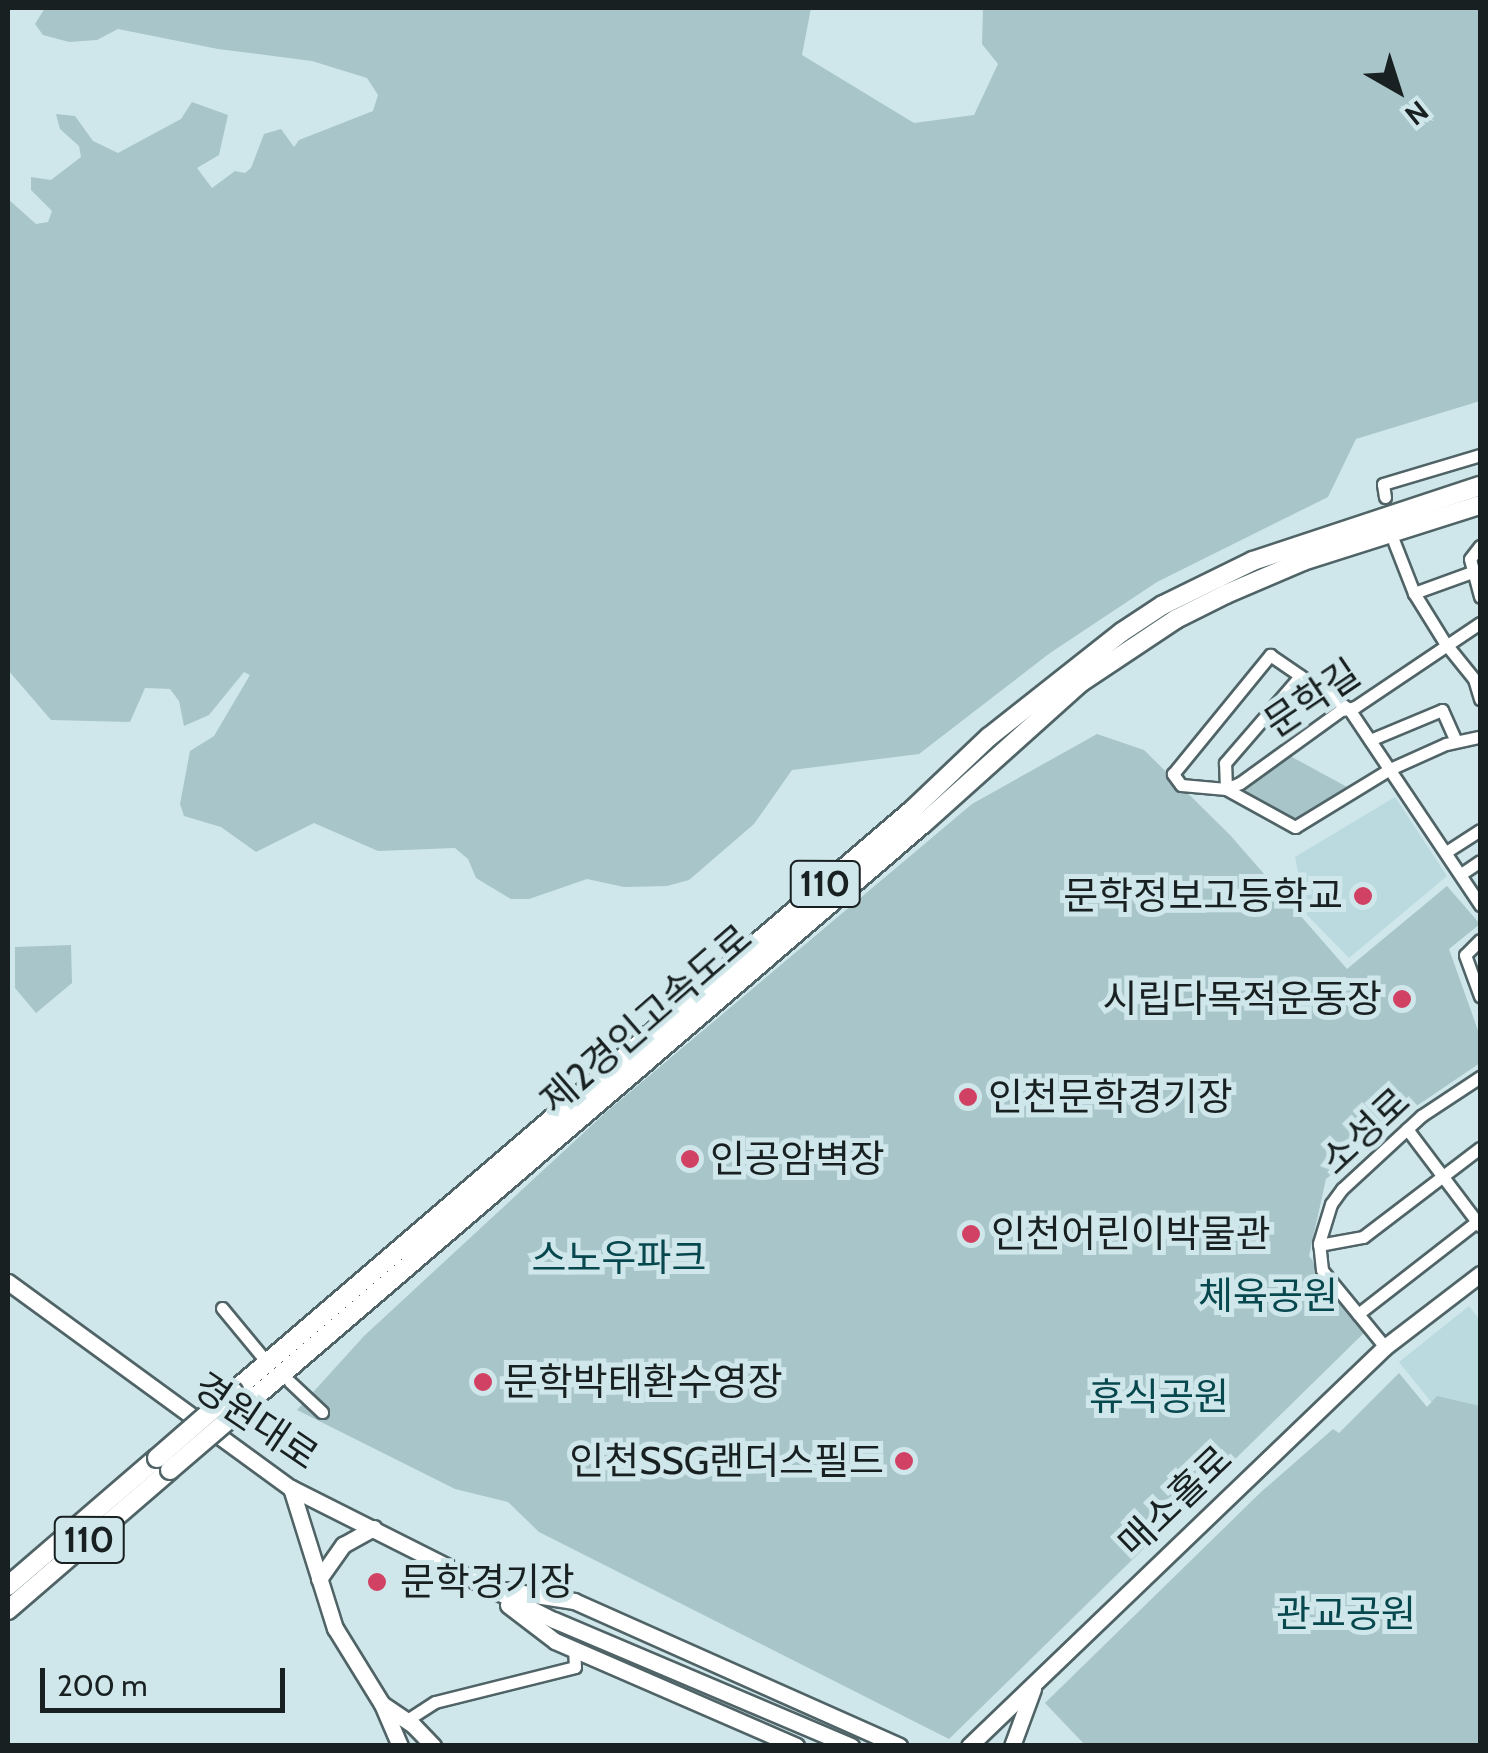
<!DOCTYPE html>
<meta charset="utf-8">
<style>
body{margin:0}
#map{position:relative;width:1488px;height:1753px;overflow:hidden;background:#cfe7ea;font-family:Cabin,"Noto Sans KR",sans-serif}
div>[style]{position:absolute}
.built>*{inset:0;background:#badadf}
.green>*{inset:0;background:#a8c5c9}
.roads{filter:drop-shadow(2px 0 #506467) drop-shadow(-2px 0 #506467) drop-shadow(0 2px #506467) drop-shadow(0 -2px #506467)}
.minor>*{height:11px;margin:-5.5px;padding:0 5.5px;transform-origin:5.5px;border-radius:5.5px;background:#fff}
.major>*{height:15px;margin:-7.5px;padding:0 7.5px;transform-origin:7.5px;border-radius:7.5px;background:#fff}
.highway>*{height:18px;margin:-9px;padding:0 9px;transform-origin:9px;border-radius:9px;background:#fff}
.bridges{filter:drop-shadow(2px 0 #506467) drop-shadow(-2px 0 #506467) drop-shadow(0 2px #506467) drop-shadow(0 -2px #506467)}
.highway-bridge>*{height:18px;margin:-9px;padding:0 9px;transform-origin:9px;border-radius:9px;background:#fff}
.dots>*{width:28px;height:28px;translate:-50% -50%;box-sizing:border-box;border:5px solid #cfe7ea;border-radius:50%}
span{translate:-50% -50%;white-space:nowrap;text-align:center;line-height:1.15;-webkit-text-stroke:10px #cfe7ea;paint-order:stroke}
.shield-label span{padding:2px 8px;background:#cfe7ea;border:2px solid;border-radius:8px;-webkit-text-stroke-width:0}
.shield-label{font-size:35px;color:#182021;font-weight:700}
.street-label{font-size:38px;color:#182021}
.poi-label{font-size:38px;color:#182021}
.right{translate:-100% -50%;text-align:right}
.left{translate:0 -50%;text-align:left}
.park-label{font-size:38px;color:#07474e}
.frame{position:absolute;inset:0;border:10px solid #182021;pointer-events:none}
.north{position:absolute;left:1348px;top:40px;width:100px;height:100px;-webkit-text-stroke:8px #cfe7ea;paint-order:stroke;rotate:141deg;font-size:28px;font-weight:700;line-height:40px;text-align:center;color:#182021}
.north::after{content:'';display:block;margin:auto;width:35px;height:45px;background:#182021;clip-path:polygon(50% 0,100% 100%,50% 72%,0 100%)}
.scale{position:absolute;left:40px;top:1668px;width:245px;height:45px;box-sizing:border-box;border:5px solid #182021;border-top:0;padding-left:12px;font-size:30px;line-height:35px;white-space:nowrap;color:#182021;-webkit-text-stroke:8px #cfe7ea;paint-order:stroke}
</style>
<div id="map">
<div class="built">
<i style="clip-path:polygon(1395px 797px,1447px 876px,1349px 958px,1307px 915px,1295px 857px)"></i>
<i style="clip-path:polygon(1469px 1306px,1480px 1320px,1480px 1430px,1464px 1443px,1399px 1362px)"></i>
</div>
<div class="green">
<i style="clip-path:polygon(45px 8px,811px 8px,802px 55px,914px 123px,974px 115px,998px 64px,982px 44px,983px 8px,1480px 8px,1480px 401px,1356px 439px,1328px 497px,1157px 582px,1050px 653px,919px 754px,792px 770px,754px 824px,689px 880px,667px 886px,624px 887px,587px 879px,529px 899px,511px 899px,476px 878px,468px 859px,455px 848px,378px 851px,314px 823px,256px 852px,221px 827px,184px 816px,180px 804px,190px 751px,214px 736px,250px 675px,244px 672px,209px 715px,184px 726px,179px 701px,170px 689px,145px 688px,130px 722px,51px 720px,8px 670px,8px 199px,36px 224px,48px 222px,52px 211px,31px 190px,31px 177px,51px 180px,81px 157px,79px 146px,60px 129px,56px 114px,75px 116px,93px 141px,118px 153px,181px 119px,192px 102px,228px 115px,219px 155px,197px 168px,212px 188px,235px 171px,245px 173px,251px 168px,264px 134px,281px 129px,294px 147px,299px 140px,373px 111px,378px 95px,367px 78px,312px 61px,218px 49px,118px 29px,97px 40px,69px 42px,43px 35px,35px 24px)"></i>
<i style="clip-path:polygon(1097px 734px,1144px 750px,1230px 835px,1347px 969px,1447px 886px,1480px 924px,1449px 949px,1480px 1036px,1480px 1063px,1415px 1107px,1326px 1179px,1309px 1256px,1367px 1330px,949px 1739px,539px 1532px,508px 1502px,455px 1489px,297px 1410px,364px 1336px,605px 1113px,972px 804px)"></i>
<i style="clip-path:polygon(1290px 756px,1349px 788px,1297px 823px,1235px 790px)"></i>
<i style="clip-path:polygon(71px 945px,72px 983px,36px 1013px,15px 988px,15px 947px)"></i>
<i style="clip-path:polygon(1399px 1373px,1427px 1407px,1437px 1396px,1480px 1406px,1480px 1745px,1085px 1745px,1045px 1703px,1261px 1492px,1333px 1429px,1339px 1433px)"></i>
</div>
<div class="roads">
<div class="minor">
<i style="left:1385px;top:497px;width:13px;rotate:-99deg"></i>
<i style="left:1383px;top:484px;width:101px;rotate:-16.6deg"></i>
<i style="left:1394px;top:542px;width:55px;rotate:68.6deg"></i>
<i style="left:1480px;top:546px;width:16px;rotate:128deg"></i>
<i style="left:1470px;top:559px;width:39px;rotate:75deg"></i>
<i style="left:1472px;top:572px;width:62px;rotate:160.1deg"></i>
<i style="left:1414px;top:593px;width:59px;rotate:58.2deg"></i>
<i style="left:1445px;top:643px;width:46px;rotate:51.1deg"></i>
<i style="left:1474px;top:679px;width:21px;rotate:73deg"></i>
<i style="left:1480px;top:623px;width:151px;rotate:146.1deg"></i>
<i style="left:1355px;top:707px;width:6px;rotate:162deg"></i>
<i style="left:1349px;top:709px;width:8px;rotate:173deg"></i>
<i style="left:1341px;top:710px;width:125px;rotate:144.1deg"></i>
<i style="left:1240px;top:783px;width:15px;rotate:157deg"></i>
<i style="left:1226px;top:789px;width:45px;rotate:-174.9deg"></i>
<i style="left:1181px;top:785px;width:14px;rotate:-126deg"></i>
<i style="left:1173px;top:774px;width:154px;rotate:-50.8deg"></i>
<i style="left:1270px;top:655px;width:96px;rotate:34.4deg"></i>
<i style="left:1349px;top:709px;width:236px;rotate:56.2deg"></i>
<i style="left:1370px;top:740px;width:78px;rotate:-22.6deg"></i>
<i style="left:1442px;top:710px;width:34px;rotate:66deg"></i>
<i style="left:1226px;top:789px;width:79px;rotate:28.8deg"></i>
<i style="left:1295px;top:827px;width:111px;rotate:-31.4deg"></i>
<i style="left:1390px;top:769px;width:61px;rotate:-24.1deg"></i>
<i style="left:1446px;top:744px;width:35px;rotate:-12deg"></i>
<i style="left:1226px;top:789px;width:26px;rotate:-92deg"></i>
<i style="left:1225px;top:763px;width:115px;rotate:-49.2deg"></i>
<i style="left:1446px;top:852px;width:40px;rotate:-32.9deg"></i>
<i style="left:1461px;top:874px;width:23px;rotate:-34deg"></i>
<i style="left:1480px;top:940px;width:21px;rotate:135deg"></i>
<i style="left:1465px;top:955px;width:44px;rotate:69.9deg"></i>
<i style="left:1407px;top:1129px;width:121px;rotate:53deg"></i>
<i style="left:1319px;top:1245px;width:45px;rotate:-10.3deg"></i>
<i style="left:1363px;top:1237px;width:147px;rotate:-37.3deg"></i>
<i style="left:222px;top:1308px;width:60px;rotate:50.4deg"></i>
<i style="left:1358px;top:1314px;width:155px;rotate:-37.9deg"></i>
<i style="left:1385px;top:1347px;width:99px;rotate:-129.3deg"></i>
<i style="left:1322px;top:1270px;width:27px;rotate:-96deg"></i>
<i style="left:1319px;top:1243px;width:41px;rotate:-72.9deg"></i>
<i style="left:1331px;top:1204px;width:19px;rotate:-54deg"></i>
<i style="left:1342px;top:1189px;width:108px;rotate:-42.7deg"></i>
<i style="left:1421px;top:1116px;width:71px;rotate:-33.5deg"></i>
<i style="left:290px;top:1382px;width:44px;rotate:43.2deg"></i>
<i style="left:407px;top:1720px;width:33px;rotate:-33deg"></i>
<i style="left:435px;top:1702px;width:144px;rotate:-14deg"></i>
<i style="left:575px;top:1667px;width:18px;rotate:-93deg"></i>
</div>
<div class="major">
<i style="left:8px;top:1282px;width:350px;rotate:36.1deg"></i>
<i style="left:291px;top:1488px;width:294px;rotate:26.7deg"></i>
<i style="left:554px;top:1620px;width:323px;rotate:23deg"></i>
<i style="left:291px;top:1488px;width:147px;rotate:72.6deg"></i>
<i style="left:335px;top:1628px;width:89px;rotate:58.3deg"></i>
<i style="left:382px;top:1704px;width:46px;rotate:66.8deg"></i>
<i style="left:319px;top:1579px;width:42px;rotate:-54.8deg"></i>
<i style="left:343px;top:1545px;width:35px;rotate:-29deg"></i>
<i style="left:503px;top:1590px;width:72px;rotate:8.8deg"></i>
<i style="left:574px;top:1601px;width:356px;rotate:24deg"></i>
<i style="left:508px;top:1605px;width:59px;rotate:37.5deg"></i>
<i style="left:555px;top:1641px;width:263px;rotate:23.5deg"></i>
<i style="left:382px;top:1704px;width:37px;rotate:34deg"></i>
<i style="left:413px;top:1725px;width:29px;rotate:46deg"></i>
<i style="left:969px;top:1746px;width:576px;rotate:-43.81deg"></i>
<i style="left:1385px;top:1347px;width:120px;rotate:-37.5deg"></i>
<i style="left:1012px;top:1746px;width:61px;rotate:-69.8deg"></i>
</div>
<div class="highway">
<i style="left:233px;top:1392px;width:894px;rotate:-40.6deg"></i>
<i style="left:912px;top:810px;width:106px;rotate:-43.5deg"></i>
<i style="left:989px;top:737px;width:169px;rotate:-38.3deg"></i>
<i style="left:1122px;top:632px;width:49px;rotate:-33.4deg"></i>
<i style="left:1163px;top:605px;width:100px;rotate:-26.1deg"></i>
<i style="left:1253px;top:561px;width:239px;rotate:-18.3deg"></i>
<i style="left:247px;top:1404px;width:892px;rotate:-40.64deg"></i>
<i style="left:924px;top:823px;width:210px;rotate:-41.9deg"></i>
<i style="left:1080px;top:683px;width:115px;rotate:-33.7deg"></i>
<i style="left:1176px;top:619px;width:56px;rotate:-26.6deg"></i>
<i style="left:1226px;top:594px;width:84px;rotate:-23.2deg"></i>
<i style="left:1303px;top:561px;width:186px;rotate:-17.6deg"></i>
<i style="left:8px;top:1586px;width:196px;rotate:-40.7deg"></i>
<i style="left:8px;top:1610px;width:214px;rotate:-40.8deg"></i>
</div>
</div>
<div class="bridges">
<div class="highway-bridge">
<i style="left:157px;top:1458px;width:101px;rotate:-41deg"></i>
<i style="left:170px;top:1470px;width:101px;rotate:-40.6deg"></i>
</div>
</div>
<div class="dots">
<i style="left:1363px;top:896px;background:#d14163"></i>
<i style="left:1402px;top:999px;background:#d14163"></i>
<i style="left:968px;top:1097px;background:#d14163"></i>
<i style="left:690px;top:1159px;background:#d14163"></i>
<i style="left:971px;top:1234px;background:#d14163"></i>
<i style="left:483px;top:1382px;background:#d14163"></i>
<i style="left:904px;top:1461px;background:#d14163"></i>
<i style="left:377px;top:1582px;background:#d14163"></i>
</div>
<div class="shield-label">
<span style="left:825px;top:884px">110</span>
<span style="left:89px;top:1540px">110</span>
</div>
<div class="street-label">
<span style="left:1312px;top:698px;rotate:-34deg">문학길</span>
<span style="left:646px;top:1019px;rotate:-41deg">제2경인고속도로</span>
<span style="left:1365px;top:1131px;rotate:-43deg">소성로</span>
<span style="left:256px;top:1421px;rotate:34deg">경원대로</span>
<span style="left:1175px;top:1501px;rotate:-44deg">매소홀로</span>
</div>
<div class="poi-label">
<span class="right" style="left:1343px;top:896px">문학정보고등학교</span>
<span class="right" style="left:1382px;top:999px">시립다목적운동장</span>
<span class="left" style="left:988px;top:1097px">인천문학경기장</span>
<span class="left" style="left:710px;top:1159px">인공암벽장</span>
<span class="left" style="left:991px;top:1234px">인천어린이박물관</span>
<span class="left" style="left:503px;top:1382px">문학박태환수영장</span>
<span class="right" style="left:884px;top:1461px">인천SSG랜더스필드</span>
<span class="left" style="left:400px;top:1582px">문학경기장</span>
</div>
<div class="park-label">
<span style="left:619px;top:1258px">스노우파크</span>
<span style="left:1268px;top:1296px">체육공원</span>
<span style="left:1159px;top:1397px">휴식공원</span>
<span style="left:1346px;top:1614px">관교공원</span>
</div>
<div class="frame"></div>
<div class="north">N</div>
<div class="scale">200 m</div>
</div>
